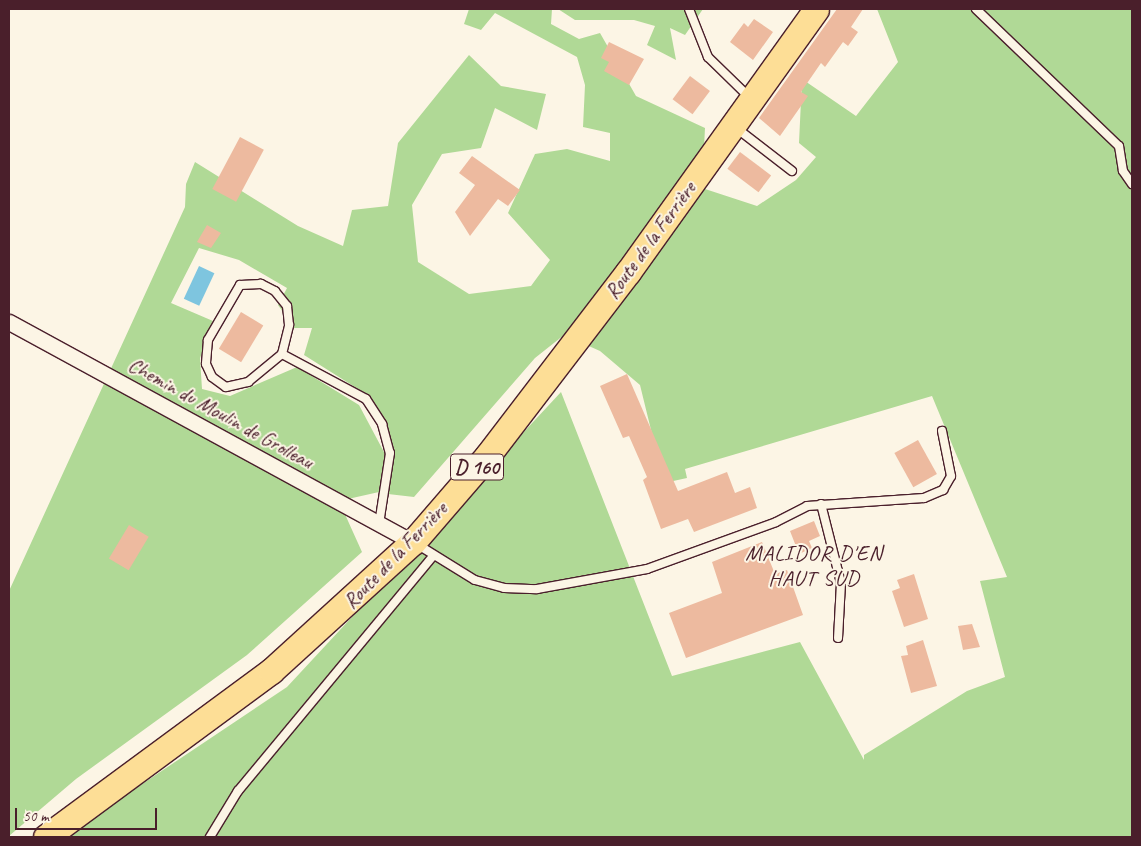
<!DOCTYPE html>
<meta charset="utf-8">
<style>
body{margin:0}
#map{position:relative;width:1141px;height:846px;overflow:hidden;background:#fcf5e5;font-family:Caveat,sans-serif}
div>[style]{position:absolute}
.green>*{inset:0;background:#b0d996}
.water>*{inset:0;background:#7ec5df;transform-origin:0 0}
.building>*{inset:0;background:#edba9f;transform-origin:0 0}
.roads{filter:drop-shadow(1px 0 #4a1f2b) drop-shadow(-1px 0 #4a1f2b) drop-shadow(0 1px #4a1f2b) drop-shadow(0 -1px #4a1f2b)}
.service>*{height:8px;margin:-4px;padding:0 4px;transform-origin:4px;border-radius:4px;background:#fcf5e5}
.minor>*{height:15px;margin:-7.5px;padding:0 7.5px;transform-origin:7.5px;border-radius:7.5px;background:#fcf5e5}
.primary>*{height:25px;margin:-12.5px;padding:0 12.5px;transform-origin:12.5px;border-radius:12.5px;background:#fdde96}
span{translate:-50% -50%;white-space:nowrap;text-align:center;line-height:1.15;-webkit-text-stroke:4px #fcf5e5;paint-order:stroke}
.shield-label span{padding:1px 4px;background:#fcf5e5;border:1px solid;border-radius:4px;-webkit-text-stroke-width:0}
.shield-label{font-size:20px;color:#4a1f2b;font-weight:700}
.street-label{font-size:21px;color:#4a1f2b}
.neighbourhood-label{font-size:22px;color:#4a1f2b;letter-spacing:1px}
.frame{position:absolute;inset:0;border:10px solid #4a1f2b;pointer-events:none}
.scale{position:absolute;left:15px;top:808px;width:142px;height:22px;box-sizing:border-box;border:2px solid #4a1f2b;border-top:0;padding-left:6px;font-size:15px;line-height:18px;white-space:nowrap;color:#4a1f2b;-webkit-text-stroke:4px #fcf5e5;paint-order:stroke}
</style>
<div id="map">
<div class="green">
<i style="clip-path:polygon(469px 9px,552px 9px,551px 24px,579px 39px,600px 33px,636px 96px,705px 128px,702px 188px,757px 206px,796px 180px,816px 157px,799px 143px,802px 79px,856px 116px,898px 62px,877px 9px,1132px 9px,1132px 837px,63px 837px,287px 687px,561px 392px,672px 676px,800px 642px,864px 760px,864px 755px,967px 691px,1005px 677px,980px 581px,1007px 577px,932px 396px,685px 469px,687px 478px,664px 483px,640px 385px,600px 351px,564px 335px,535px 358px,414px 497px,388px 494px,394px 449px,366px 394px,304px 355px,312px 328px,294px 328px,278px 305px,287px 288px,239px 260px,199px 248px,171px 303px,213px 321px,200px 358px,202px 389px,230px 396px,297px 367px,359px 405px,385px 454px,379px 492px,339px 501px,362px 552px,247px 655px,76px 779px,9px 836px,9px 591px,185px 207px,186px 184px,195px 162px,298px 226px,343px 246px,352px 210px,388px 206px,398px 143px,469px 55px,501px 86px,546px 94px,537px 130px,495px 108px,481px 148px,442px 154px,412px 205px,418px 262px,469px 294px,531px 286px,550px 260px,508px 213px,535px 154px,567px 149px,610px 161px,610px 133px,583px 127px,585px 85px,577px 57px,495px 13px,481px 30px,464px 24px)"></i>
<i style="clip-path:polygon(558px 9px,703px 9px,685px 35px,670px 28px,676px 60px,647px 45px,655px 26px,634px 20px,575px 20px)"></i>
</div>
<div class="water">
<i style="left:199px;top:266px;width:17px;height:36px;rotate:25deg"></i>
</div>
<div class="building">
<i style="clip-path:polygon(837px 9px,863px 9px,851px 27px,858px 32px,848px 46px,843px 42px,825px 67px,821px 63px,801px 92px,808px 96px,780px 136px,759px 118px)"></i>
<i style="clip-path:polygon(754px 19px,773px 32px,753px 60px,730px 42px,744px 23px,748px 27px)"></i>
<i style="clip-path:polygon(609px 42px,644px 59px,629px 85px,604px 71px,609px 62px,601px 58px)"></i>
<i style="left:690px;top:76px;width:25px;height:29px;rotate:37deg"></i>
<i style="left:240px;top:137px;width:27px;height:59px;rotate:28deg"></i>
<i style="left:740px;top:152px;width:39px;height:21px;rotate:37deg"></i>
<i style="clip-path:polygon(472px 156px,520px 190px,508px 206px,498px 199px,470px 236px,455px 212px,475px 185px,459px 173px)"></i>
<i style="clip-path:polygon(207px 225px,221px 233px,211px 248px,197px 242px)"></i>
<i style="left:241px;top:312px;width:26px;height:43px;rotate:31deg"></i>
<i style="clip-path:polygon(627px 374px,678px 491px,727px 472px,735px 493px,750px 487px,757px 508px,694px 532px,688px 519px,661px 529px,643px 480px,647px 477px,629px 436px,623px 438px,600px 386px)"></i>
<i style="left:918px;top:440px;width:39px;height:27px;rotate:61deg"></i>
<i style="clip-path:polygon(814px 521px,820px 536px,809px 541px,812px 548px,799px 554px,790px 531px)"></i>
<i style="left:129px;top:525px;width:23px;height:39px;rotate:31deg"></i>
<i style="clip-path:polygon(762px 542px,775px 574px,787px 570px,803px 615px,686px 658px,669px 613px,722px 593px,712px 562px)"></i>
<i style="clip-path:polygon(914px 574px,928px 619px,904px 627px,892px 591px,900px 588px,897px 580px)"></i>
<i style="clip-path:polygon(972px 624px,980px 647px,963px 650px,958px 626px)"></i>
<i style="clip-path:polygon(923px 640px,937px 686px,911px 693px,901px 656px,908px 655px,906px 646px)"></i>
</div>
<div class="roads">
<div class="service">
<i style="left:689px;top:9px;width:52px;rotate:68.4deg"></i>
<i style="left:708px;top:57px;width:59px;rotate:44.3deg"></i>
<i style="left:976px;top:9px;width:198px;rotate:43.8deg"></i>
<i style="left:1119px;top:146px;width:25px;rotate:81deg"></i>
<i style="left:1123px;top:171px;width:16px;rotate:55deg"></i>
<i style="left:735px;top:127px;width:72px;rotate:37.7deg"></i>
<i style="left:282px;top:354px;width:30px;rotate:-76deg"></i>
<i style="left:289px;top:325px;width:19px;rotate:-96deg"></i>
<i style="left:287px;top:306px;width:19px;rotate:-129deg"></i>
<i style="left:275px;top:291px;width:16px;rotate:-153deg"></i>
<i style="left:261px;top:284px;width:21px;rotate:177deg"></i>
<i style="left:240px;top:285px;width:64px;rotate:120.2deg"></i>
<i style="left:208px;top:340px;width:24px;rotate:95deg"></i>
<i style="left:206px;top:364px;width:14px;rotate:65deg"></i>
<i style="left:212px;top:377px;width:17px;rotate:36deg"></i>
<i style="left:226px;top:387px;width:23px;rotate:-13deg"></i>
<i style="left:248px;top:382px;width:44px;rotate:-39.5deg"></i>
<i style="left:282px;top:354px;width:95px;rotate:28.2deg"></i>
<i style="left:366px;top:399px;width:30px;rotate:57deg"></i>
<i style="left:382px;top:424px;width:30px;rotate:75deg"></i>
<i style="left:390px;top:453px;width:72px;rotate:98.8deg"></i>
<i style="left:821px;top:504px;width:81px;rotate:75.8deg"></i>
<i style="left:841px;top:583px;width:55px;rotate:93.1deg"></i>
<i style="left:415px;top:543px;width:70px;rotate:31.7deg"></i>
<i style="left:475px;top:580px;width:30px;rotate:15deg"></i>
<i style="left:504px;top:588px;width:33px;rotate:2deg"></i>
<i style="left:537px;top:589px;width:112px;rotate:-10.3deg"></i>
<i style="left:647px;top:569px;width:137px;rotate:-20deg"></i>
<i style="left:776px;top:522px;width:35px;rotate:-27deg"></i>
<i style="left:807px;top:506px;width:117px;rotate:-3.9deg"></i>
<i style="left:924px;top:498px;width:21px;rotate:-23deg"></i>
<i style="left:943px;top:490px;width:16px;rotate:-60deg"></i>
<i style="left:951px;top:476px;width:46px;rotate:-101.3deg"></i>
<i style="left:210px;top:837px;width:54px;rotate:-58.7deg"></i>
<i style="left:238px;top:791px;width:305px;rotate:-50.3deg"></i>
</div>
<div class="minor">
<i style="left:9px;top:322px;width:460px;rotate:28.6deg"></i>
</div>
<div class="primary">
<i style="left:46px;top:837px;width:280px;rotate:-36.4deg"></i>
<i style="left:271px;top:671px;width:192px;rotate:-42.3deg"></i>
<i style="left:413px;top:542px;width:115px;rotate:-49.2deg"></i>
<i style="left:488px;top:455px;width:230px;rotate:-52.6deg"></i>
<i style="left:628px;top:272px;width:323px;rotate:-54.4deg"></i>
</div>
</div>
<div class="shield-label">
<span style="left:477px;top:467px">D 160</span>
</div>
<div class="street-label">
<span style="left:650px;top:240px;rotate:-54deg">Route de la Ferrière</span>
<span style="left:221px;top:413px;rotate:29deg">Chemin du Moulin de Grolleau</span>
<span style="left:395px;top:555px;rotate:-46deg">Route de la Ferrière</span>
</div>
<div class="neighbourhood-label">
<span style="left:814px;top:566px">MALIDOR D'EN<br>HAUT SUD</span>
</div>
<div class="frame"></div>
<div class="scale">50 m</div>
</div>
